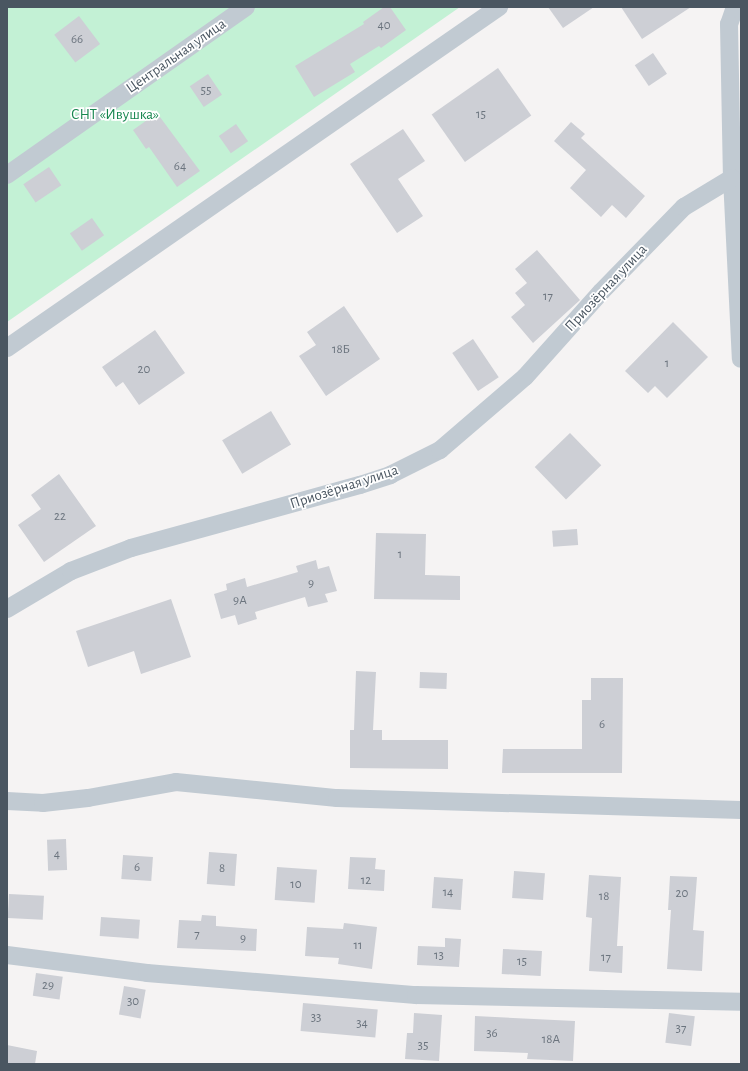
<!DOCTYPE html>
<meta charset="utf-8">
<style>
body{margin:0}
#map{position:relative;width:748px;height:1071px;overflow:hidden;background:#f5f3f3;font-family:"Alegreya Sans",sans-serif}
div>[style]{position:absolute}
.green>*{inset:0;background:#c3f1d5}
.building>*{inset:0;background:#cdcfd5;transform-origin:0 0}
.minor>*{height:18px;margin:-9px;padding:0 9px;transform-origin:9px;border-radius:9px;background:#c1cad2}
span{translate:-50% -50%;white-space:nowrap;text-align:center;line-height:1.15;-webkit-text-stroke:3.5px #fff;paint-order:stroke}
.number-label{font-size:13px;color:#6b747e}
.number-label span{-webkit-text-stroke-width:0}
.street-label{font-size:15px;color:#4a5661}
.park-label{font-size:15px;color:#17864f}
.frame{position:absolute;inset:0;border:8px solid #4a5661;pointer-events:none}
</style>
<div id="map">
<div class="green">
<i style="clip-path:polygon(7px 7px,460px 7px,7px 322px)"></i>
</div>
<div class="building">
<i style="clip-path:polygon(384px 7px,390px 7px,406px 30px,381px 48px,379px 46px,350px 64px,355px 72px,314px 97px,295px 66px,364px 24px,363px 22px)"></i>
<i style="clip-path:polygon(548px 7px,594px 7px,563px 28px)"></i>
<i style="clip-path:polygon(621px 7px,691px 7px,642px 39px)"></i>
<i style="left:79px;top:16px;width:35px;height:31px;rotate:53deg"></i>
<i style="left:653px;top:53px;width:25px;height:22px;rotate:56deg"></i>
<i style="left:498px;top:68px;width:58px;height:81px;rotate:55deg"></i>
<i style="left:208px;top:74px;width:25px;height:22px;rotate:56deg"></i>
<i style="clip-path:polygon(157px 113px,200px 171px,177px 187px,149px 147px,146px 149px,133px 130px)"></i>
<i style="clip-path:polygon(571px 122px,585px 134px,581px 138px,645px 196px,626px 218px,612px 205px,601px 217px,570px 188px,586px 170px,554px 141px)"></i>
<i style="left:236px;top:124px;width:21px;height:21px;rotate:55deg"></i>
<i style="clip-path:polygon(403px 129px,425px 161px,398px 179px,423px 216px,397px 233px,350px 164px)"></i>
<i style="left:49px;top:167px;width:22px;height:31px;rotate:56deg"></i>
<i style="left:92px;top:218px;width:21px;height:27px;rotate:55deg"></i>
<i style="clip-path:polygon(537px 250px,580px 300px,533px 343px,511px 317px,525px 305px,515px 293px,527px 283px,515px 269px)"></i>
<i style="clip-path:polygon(344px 306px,380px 359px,326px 396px,299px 356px,316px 345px,307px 332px)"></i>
<i style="clip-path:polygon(673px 322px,708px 357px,667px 398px,655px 386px,648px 393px,625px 371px)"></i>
<i style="clip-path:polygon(155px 330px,185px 373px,139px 405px,123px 382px,116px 387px,102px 367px)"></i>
<i style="left:473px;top:339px;width:46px;height:25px;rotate:56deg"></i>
<i style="left:271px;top:411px;width:39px;height:57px;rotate:59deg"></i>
<i style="left:570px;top:433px;width:45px;height:49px;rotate:46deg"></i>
<i style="clip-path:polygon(59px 474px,96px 526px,44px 562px,18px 525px,41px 509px,31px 495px)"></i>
<i style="left:577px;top:529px;width:16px;height:25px;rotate:86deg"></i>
<i style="clip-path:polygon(376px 533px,426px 534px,425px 575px,460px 576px,460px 600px,374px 599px)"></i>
<i style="clip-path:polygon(316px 560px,318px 569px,329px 566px,337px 591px,325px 594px,328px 602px,308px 607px,305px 597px,255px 612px,257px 619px,238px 625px,235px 615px,221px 619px,214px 594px,227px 590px,226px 584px,245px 578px,247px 587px,298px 572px,296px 566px)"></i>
<i style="clip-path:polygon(171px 599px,191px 657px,141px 674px,134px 651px,88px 667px,76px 631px)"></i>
<i style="clip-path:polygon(356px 671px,376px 672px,373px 730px,382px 730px,382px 740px,448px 740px,448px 769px,350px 768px,350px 730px,354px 730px)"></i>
<i style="left:420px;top:672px;width:27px;height:16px;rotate:2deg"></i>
<i style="clip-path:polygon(591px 678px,623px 678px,622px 773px,502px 773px,503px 749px,582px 749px,582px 700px,591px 700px)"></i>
<i style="left:66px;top:839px;width:31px;height:19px;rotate:88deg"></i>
<i style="left:209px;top:852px;width:28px;height:32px;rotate:4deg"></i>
<i style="left:123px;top:855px;width:30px;height:24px;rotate:4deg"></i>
<i style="clip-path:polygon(350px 857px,376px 858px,375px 869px,385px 870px,384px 891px,348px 889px)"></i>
<i style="left:277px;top:867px;width:40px;height:33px;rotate:4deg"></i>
<i style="left:514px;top:871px;width:31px;height:27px;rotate:4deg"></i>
<i style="clip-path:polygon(589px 875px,621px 877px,617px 946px,623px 946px,622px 973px,589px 971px,592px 918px,586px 917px)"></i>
<i style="clip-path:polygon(670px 876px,697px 877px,693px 930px,704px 931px,702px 971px,667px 969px,671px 910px,668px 910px)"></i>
<i style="left:434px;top:877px;width:29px;height:31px;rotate:4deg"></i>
<i style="left:9px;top:894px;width:35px;height:24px;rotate:3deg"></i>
<i style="clip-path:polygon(202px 915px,216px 916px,216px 926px,257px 929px,256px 951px,177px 948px,179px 920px,201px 921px)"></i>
<i style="left:101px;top:917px;width:39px;height:19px;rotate:4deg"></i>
<i style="clip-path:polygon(344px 923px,377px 927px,372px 969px,338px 964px,339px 958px,305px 956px,307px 927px,343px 929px)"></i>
<i style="clip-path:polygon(445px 938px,461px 939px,459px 967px,417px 965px,418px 946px,445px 947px)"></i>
<i style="left:503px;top:949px;width:39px;height:25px;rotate:3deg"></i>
<i style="left:36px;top:973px;width:27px;height:23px;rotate:8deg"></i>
<i style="left:124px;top:986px;width:22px;height:29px;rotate:10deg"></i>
<i style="left:303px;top:1003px;width:75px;height:28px;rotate:5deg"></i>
<i style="clip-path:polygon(414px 1013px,442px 1015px,439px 1061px,405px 1059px,407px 1033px,413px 1033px)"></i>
<i style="left:669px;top:1013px;width:26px;height:30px;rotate:7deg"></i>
<i style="clip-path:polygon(475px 1016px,575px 1021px,573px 1061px,527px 1059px,528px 1053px,474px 1051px)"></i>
<i style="clip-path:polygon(7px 1045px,37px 1051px,35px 1064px,7px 1064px)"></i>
</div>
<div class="minor">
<i style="left:735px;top:7px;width:18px;rotate:109deg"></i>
<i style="left:729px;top:24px;width:154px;rotate:88.9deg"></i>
<i style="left:732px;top:178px;width:181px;rotate:87.2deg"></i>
<i style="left:7px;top:175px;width:292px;rotate:-35.1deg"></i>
<i style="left:7px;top:348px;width:599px;rotate:-34.73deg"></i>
<i style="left:7px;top:609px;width:74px;rotate:-30.7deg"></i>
<i style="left:71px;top:571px;width:64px;rotate:-21deg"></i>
<i style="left:131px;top:548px;width:238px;rotate:-15.4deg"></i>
<i style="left:360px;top:485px;width:32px;rotate:-18deg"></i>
<i style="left:390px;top:475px;width:56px;rotate:-26.6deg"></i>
<i style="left:440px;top:450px;width:112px;rotate:-40.7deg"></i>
<i style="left:525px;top:377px;width:114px;rotate:-48.2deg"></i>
<i style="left:601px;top:292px;width:119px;rotate:-45.7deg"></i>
<i style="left:684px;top:207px;width:56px;rotate:-31.1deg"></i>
<i style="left:7px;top:801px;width:36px;rotate:3deg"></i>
<i style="left:43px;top:803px;width:45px;rotate:-6.3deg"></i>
<i style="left:88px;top:798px;width:89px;rotate:-10.3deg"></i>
<i style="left:176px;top:782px;width:162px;rotate:5.7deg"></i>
<i style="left:337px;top:798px;width:404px;rotate:1.7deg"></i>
<i style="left:7px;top:955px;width:141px;rotate:7.3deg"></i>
<i style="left:147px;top:973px;width:270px;rotate:4.7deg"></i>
<i style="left:416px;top:995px;width:325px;rotate:1.2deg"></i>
</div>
<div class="number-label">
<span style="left:384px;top:26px">40</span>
<span style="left:77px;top:40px">66</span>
<span style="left:206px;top:91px">55</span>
<span style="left:481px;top:115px">15</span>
<span style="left:180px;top:167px">64</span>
<span style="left:548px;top:297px">17</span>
<span style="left:341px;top:350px">18Б</span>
<span style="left:667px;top:364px">1</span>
<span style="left:144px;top:370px">20</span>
<span style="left:60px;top:517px">22</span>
<span style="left:400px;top:555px">1</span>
<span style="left:311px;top:584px">9</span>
<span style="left:240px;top:601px">9А</span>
<span style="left:602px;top:725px">6</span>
<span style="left:57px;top:855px">4</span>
<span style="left:137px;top:868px">6</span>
<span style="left:222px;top:869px">8</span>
<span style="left:366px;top:881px">12</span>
<span style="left:296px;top:885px">10</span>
<span style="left:448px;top:893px">14</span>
<span style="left:682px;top:894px">20</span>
<span style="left:604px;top:897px">18</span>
<span style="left:197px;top:935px">7</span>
<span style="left:243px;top:939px">9</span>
<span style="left:358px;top:946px">11</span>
<span style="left:439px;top:956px">13</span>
<span style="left:606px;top:958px">17</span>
<span style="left:522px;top:962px">15</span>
<span style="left:48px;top:986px">29</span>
<span style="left:133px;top:1002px">30</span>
<span style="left:316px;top:1018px">33</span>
<span style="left:362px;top:1024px">34</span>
<span style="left:681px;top:1029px">37</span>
<span style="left:492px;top:1034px">36</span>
<span style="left:551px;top:1040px">18А</span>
<span style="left:423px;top:1046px">35</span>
</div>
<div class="street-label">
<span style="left:176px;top:56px;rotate:-35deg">Центральная улица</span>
<span style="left:606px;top:288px;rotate:-47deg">Приозёрная улица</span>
<span style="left:344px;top:487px;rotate:-18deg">Приозёрная улица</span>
</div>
<div class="park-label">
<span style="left:115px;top:115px">СНТ «Ивушка»</span>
</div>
<div class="frame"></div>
</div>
